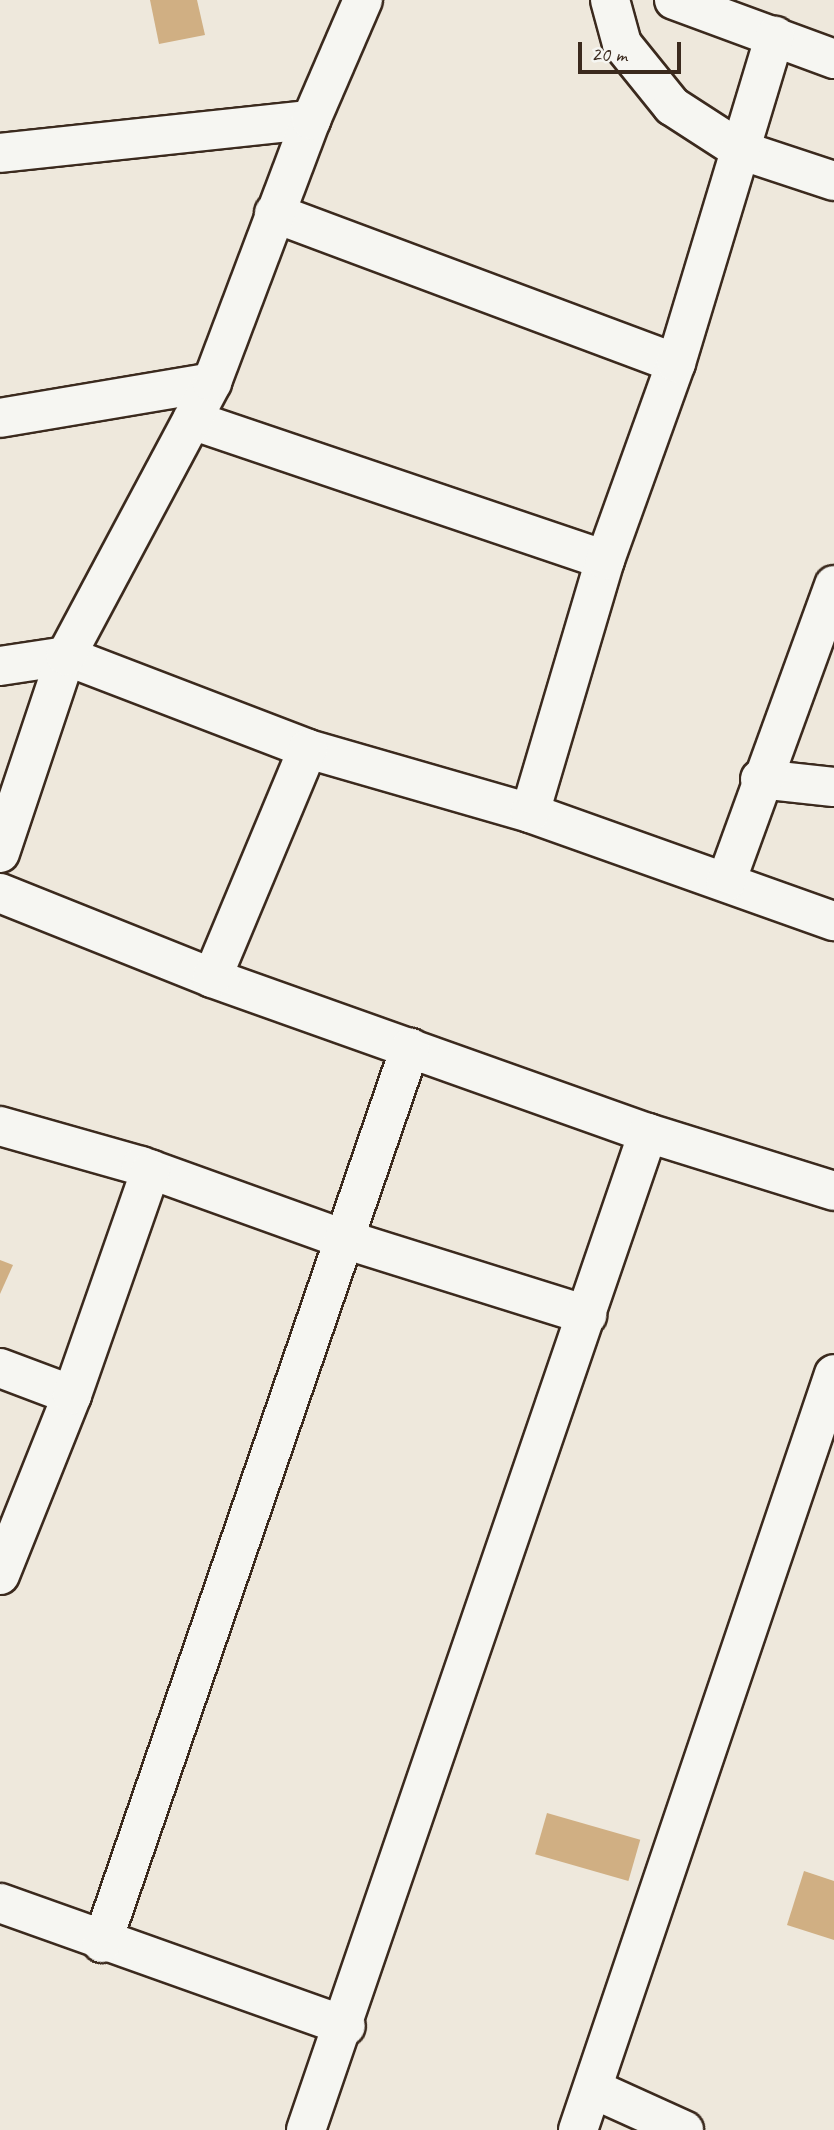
<!DOCTYPE html>
<style>
body{margin:0}
#map{position:relative;width:834px;height:2130px;overflow:hidden;background:#eee8dc;font-family:Caveat,sans-serif}
div>[style]{position:absolute}
.building>*{inset:0;background:#d0af83;transform-origin:0 0}
.roads{filter:drop-shadow(2px 0 #3b2a1e) drop-shadow(-2px 0 #3b2a1e) drop-shadow(0 2px #3b2a1e) drop-shadow(0 -2px #3b2a1e)}
.street>*{height:38px;margin:-19px;padding:0 19px;transform-origin:19px;border-radius:19px;background:#f6f6f2}
span{translate:-50% -50%;white-space:nowrap;text-align:center;line-height:1.15;-webkit-text-stroke:7px #f6f6f2;paint-order:stroke}
.scale{position:absolute;left:578px;top:42px;width:103px;height:32px;box-sizing:border-box;border:4px solid #3b2a1e;border-top:0;padding-left:9px;font-size:21px;line-height:24px;white-space:nowrap;color:#3b2a1e;-webkit-text-stroke:5px #f6f6f2;paint-order:stroke}
</style>
<div id="map">
<div class="building">
<i style="clip-path:polygon(150px 0,197px 0,205px 35px,159px 44px)"></i>
<i style="clip-path:polygon(0 1260px,13px 1265px,0 1294px)"></i>
<i style="left:547px;top:1813px;width:97px;height:43px;rotate:16deg"></i>
<i style="clip-path:polygon(804px 1871px,834px 1881px,834px 1940px,787px 1925px)"></i>
</div>
<div class="roads">
<div class="street">
<i style="left:610px;top:0;width:46px;rotate:74.7deg"></i>
<i style="left:622px;top:44px;width:80px;rotate:51.1deg"></i>
<i style="left:672px;top:106px;width:81px;rotate:32.9deg"></i>
<i style="left:740px;top:150px;width:99px;rotate:18.3deg"></i>
<i style="left:674px;top:0;width:171px;rotate:20.2deg"></i>
<i style="left:0;top:153px;width:313px;rotate:-6.1deg"></i>
<i style="left:274px;top:213px;width:429px;rotate:20.5deg"></i>
<i style="left:0;top:418px;width:215px;rotate:-9.6deg"></i>
<i style="left:192px;top:420px;width:436px;rotate:18.7deg"></i>
<i style="left:0;top:666px;width:67px;rotate:-8.6deg"></i>
<i style="left:66px;top:656px;width:259px;rotate:21deg"></i>
<i style="left:308px;top:749px;width:231px;rotate:16.1deg"></i>
<i style="left:530px;top:813px;width:323px;rotate:19.6deg"></i>
<i style="left:760px;top:779px;width:74px;rotate:6.2deg"></i>
<i style="left:530px;top:813px;width:264px;rotate:-73.5deg"></i>
<i style="left:605px;top:560px;width:209px;rotate:-70.2deg"></i>
<i style="left:676px;top:363px;width:342px;rotate:-73.2deg"></i>
<i style="left:0;top:853px;width:208px;rotate:-71.5deg"></i>
<i style="left:66px;top:656px;width:310px;rotate:-61.9deg"></i>
<i style="left:212px;top:382px;width:280px;rotate:-69.3deg"></i>
<i style="left:311px;top:120px;width:131px;rotate:-66.6deg"></i>
<i style="left:726px;top:882px;width:316px;rotate:-70deg"></i>
<i style="left:0;top:893px;width:228px;rotate:21.8deg"></i>
<i style="left:212px;top:978px;width:463px;rotate:19.6deg"></i>
<i style="left:648px;top:1133px;width:195px;rotate:17.3deg"></i>
<i style="left:212px;top:978px;width:248px;rotate:-67.3deg"></i>
<i style="left:0;top:1126px;width:147px;rotate:15.8deg"></i>
<i style="left:141px;top:1166px;width:216px;rotate:19.8deg"></i>
<i style="left:344px;top:1239px;width:255px;rotate:17.4deg"></i>
<i style="left:0;top:1368px;width:77px;rotate:20.6deg"></i>
<i style="left:0;top:1575px;width:194px;rotate:-68.2deg"></i>
<i style="left:72px;top:1395px;width:239px;rotate:-70.7deg"></i>
<i style="left:0;top:1903px;width:367px;rotate:19.6deg"></i>
<i style="left:102px;top:1943px;width:947px;rotate:-71.01deg"></i>
<i style="left:593px;top:2089px;width:100px;rotate:24.3deg"></i>
<i style="left:306px;top:2130px;width:1054px;rotate:-71.07deg"></i>
<i style="left:578px;top:2130px;width:798px;rotate:-71.29deg"></i>
</div>
</div>
<div class="scale">20 m</div>
</div>
